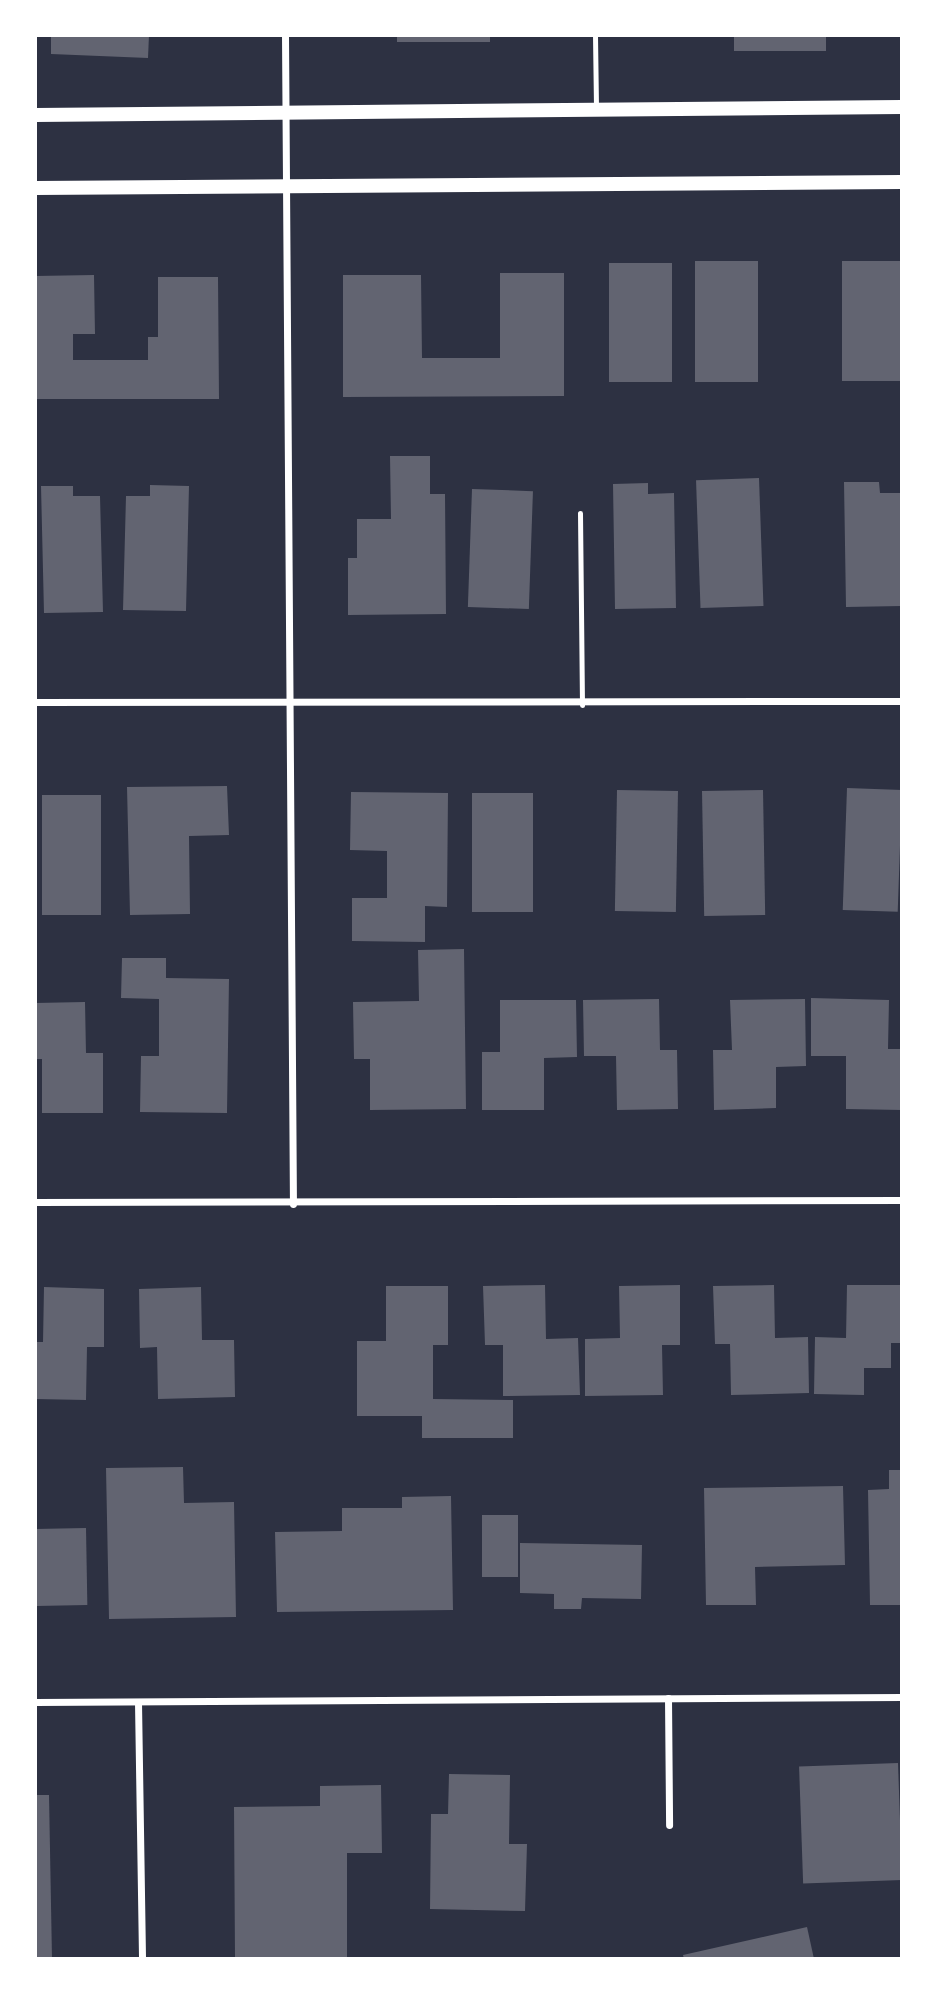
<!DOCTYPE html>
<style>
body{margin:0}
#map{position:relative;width:937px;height:1994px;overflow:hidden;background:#2d3142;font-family:Inter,sans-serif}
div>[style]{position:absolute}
.building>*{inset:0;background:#626471;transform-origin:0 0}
.service>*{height:5px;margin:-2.5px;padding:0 2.5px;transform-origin:2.5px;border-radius:2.5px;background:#fff}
.minor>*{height:7px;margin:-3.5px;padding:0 3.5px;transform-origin:3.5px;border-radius:3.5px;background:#fff}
.secondary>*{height:14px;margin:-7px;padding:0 7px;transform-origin:7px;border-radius:7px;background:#fff}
span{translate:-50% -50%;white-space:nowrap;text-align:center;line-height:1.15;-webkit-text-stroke:6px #fff;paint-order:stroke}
.frame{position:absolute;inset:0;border:37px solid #fff;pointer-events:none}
</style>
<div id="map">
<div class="building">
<i style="clip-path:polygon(51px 35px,149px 35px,148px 58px,51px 54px)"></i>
<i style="left:397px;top:35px;width:93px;height:7px"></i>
<i style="left:734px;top:35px;width:92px;height:16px"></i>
<i style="left:758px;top:261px;width:121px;height:63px;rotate:90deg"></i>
<i style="left:842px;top:261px;width:60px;height:120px"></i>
<i style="left:609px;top:263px;width:63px;height:119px"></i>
<i style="clip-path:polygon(500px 273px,564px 273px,564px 396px,343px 397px,343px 275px,421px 275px,422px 358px,500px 358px)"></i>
<i style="clip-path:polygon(94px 275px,95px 334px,73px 334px,73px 360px,148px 360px,148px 337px,158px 337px,158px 277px,218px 277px,219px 399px,35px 399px,35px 276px)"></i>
<i style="clip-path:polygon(390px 456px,430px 456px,430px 494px,445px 494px,446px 614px,348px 615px,348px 558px,357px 558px,357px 519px,391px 519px)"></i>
<i style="left:759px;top:478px;width:128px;height:63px;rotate:88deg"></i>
<i style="clip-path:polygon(844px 482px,879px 482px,880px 493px,902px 493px,902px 606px,846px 607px)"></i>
<i style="clip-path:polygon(648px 483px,648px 494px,674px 493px,676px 608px,615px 609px,613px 484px)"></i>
<i style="clip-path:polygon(150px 485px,189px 486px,186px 611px,123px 610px,126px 496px,150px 496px)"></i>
<i style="clip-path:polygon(41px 486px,73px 486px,73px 496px,100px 496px,103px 612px,44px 613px)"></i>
<i style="left:472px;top:489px;width:61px;height:118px;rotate:2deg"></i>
<i style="clip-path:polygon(227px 786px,229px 835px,189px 836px,190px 914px,130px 915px,127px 787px)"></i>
<i style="left:847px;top:788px;width:55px;height:122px;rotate:2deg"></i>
<i style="left:617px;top:790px;width:61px;height:121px;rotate:1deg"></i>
<i style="left:763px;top:790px;width:125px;height:61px;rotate:89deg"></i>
<i style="clip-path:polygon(351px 792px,448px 793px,447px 907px,425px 906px,425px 942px,352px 941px,352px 898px,387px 898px,387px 851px,350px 850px)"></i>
<i style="left:472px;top:793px;width:61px;height:119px"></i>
<i style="left:42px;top:795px;width:59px;height:120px"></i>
<i style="clip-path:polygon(464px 949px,466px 1109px,370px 1110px,370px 1059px,354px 1059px,353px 1002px,419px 1001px,418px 950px)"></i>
<i style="clip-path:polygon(122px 958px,166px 958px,166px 978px,229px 979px,227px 1113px,140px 1112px,141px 1056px,159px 1056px,159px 999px,121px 998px)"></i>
<i style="clip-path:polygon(811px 998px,889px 1000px,888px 1049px,902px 1049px,902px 1110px,846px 1109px,846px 1056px,811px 1056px)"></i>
<i style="clip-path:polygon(659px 999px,660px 1050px,677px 1050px,678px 1109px,617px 1110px,616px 1056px,584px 1056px,583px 1000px)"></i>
<i style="clip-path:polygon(805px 999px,806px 1066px,776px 1067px,776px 1108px,714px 1110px,713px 1050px,732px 1050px,730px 1000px)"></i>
<i style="clip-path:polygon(500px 1000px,576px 1000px,577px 1057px,544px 1058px,544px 1110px,482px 1110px,482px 1052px,500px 1052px)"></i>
<i style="clip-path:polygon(85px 1002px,86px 1053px,103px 1053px,103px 1113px,42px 1113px,42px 1059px,35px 1059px,35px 1003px)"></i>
<i style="clip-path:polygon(545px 1285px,546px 1339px,578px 1338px,580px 1395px,503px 1396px,503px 1345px,485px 1345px,483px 1286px)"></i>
<i style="clip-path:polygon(680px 1285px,680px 1345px,662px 1345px,663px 1395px,585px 1396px,585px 1339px,620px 1338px,619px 1286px)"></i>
<i style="clip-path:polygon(774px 1285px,775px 1338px,808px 1337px,809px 1393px,731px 1395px,730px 1344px,715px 1344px,713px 1286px)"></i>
<i style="clip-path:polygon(847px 1285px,902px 1285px,902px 1343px,891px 1343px,891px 1368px,864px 1368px,864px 1395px,814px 1394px,815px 1337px,846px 1338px)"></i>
<i style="clip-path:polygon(386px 1286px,448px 1286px,448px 1345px,433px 1345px,433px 1399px,513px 1400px,513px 1438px,422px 1438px,422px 1416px,357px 1416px,357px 1341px,386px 1341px)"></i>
<i style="clip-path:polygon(44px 1287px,104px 1289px,104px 1347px,87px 1347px,86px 1400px,35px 1399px,35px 1342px,43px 1342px)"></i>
<i style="clip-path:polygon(201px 1287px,202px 1340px,234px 1340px,235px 1397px,158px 1399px,157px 1347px,140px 1348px,139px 1289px)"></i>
<i style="clip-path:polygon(183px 1467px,184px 1503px,234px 1502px,236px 1617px,109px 1619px,106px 1468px)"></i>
<i style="clip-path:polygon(889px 1470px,902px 1470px,902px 1605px,870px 1605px,868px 1490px,889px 1489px)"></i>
<i style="clip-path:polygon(843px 1486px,845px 1565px,755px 1567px,756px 1605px,706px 1605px,704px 1488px)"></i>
<i style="clip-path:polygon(451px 1496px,453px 1610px,277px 1612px,275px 1532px,342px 1531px,342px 1508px,402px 1508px,402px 1497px)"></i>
<i style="left:482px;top:1515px;width:36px;height:62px"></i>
<i style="left:86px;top:1528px;width:77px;height:51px;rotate:89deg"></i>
<i style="clip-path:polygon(520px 1543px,642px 1545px,641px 1599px,582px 1598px,581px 1609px,554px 1609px,554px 1594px,520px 1593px)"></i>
<i style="left:898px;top:1763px;width:117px;height:99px;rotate:88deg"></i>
<i style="clip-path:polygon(449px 1774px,510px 1775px,509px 1844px,527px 1844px,525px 1911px,430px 1909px,431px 1814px,448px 1814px)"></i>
<i style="clip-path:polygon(381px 1785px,382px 1853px,347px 1853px,347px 1959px,235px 1959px,234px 1807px,320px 1806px,320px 1786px)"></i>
<i style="clip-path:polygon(35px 1795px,49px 1795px,52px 1959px,35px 1959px)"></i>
<i style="clip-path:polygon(807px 1927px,814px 1959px,684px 1959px,683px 1955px)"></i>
</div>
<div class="service">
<i style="left:595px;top:35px;width:72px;rotate:89.2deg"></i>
<i style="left:580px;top:513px;width:192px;rotate:89.4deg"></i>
</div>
<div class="minor">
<i style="left:285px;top:35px;width:1169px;rotate:89.61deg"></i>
<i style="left:35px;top:702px;width:867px;rotate:-0.07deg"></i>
<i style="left:35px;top:1202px;width:867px;rotate:-0.13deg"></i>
<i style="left:668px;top:1698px;width:127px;rotate:89.5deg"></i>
<i style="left:35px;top:1702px;width:867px;rotate:-0.33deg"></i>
<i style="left:138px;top:1702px;width:257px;rotate:89.1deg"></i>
</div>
<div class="secondary">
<i style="left:35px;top:115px;width:867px;rotate:-0.53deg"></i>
<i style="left:35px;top:188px;width:867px;rotate:-0.4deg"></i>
</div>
<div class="frame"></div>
</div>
